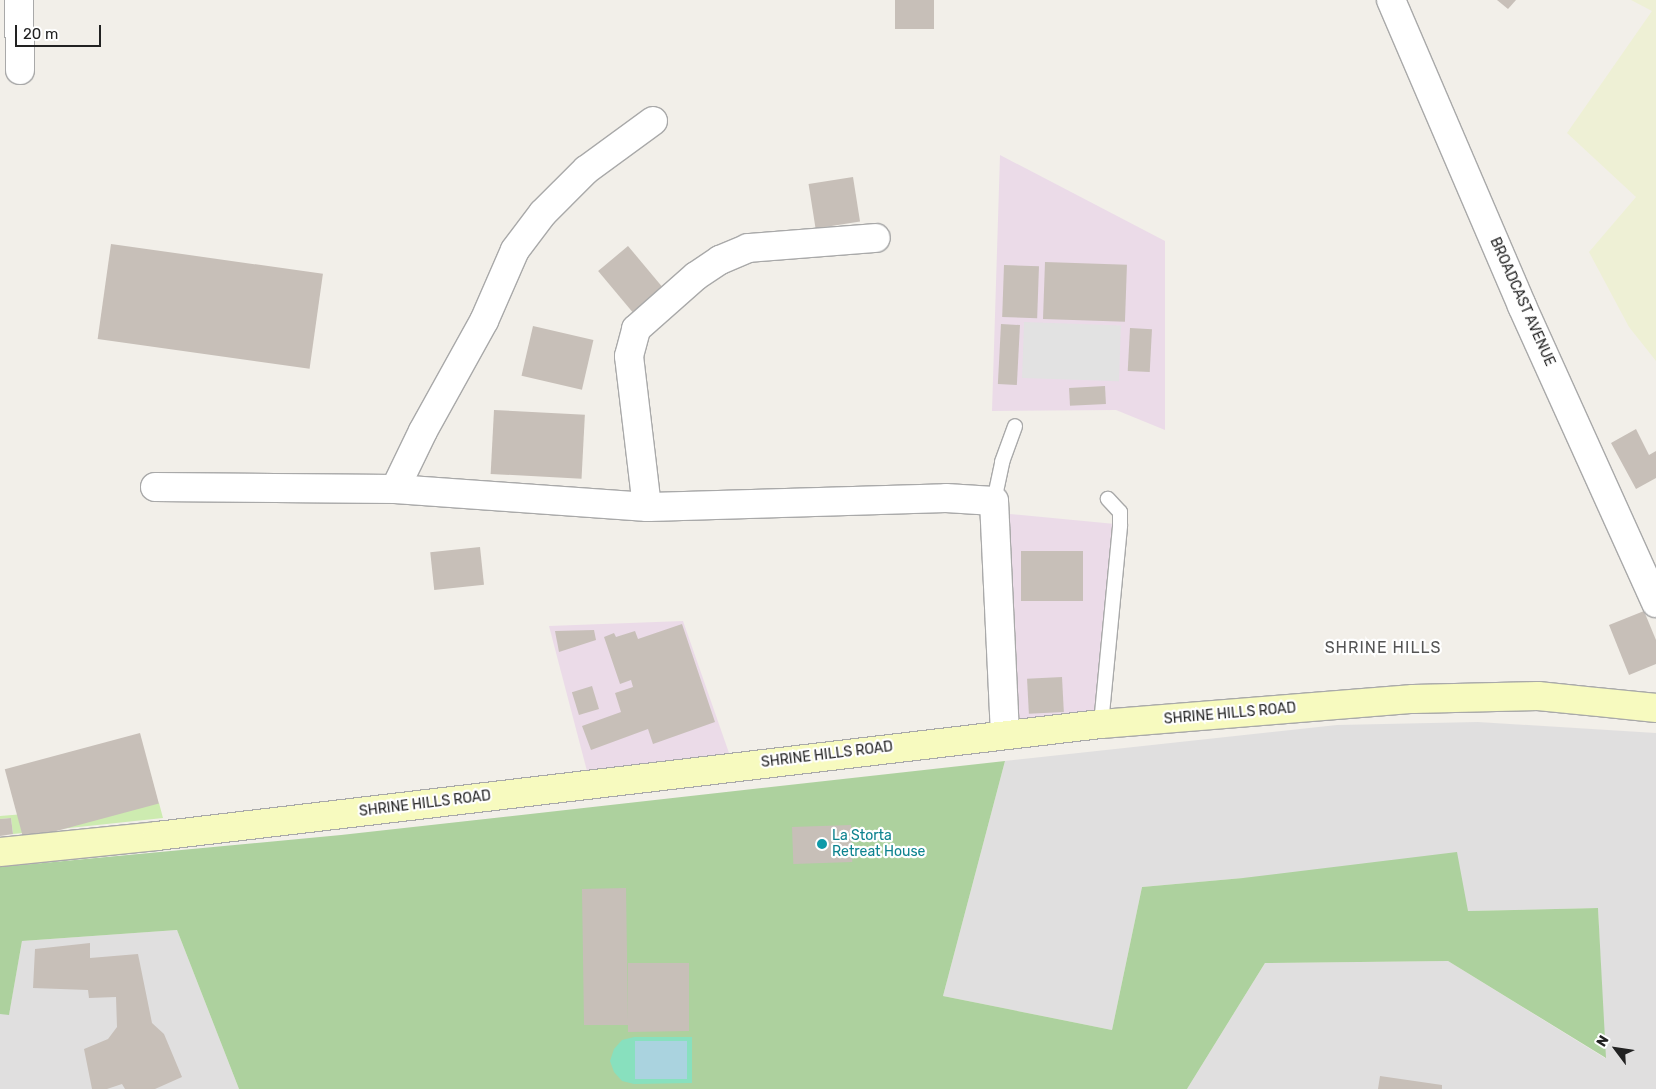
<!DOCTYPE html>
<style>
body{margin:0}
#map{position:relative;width:1656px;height:1089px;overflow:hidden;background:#f2efe9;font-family:Rubik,sans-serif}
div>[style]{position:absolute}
.residential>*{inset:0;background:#e0dfdf}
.industrial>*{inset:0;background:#ebdbe8}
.farmland>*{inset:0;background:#eef0d5}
.grass>*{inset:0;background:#cdebb0}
.forest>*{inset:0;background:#add19e}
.pitch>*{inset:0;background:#88e0be}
.parking>*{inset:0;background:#e2e2e2;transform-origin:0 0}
.water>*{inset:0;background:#aad3df;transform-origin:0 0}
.building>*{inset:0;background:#c7bfb8;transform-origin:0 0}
.roads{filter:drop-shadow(1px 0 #a9a9a9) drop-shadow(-1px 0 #a9a9a9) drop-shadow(0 1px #a9a9a9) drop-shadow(0 -1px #a9a9a9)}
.lane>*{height:14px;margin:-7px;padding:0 7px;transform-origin:7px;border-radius:7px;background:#fff}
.street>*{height:28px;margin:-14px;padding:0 14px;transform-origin:14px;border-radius:14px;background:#fff}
.secondary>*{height:28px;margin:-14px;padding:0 14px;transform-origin:14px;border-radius:14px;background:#f7fabf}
.dots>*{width:14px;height:14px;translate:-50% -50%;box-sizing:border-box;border:2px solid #fff;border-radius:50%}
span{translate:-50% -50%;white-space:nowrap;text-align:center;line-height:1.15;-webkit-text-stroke:4.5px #fff;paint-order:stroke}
.street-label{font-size:14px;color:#222}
.culture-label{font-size:14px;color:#0d838f}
.left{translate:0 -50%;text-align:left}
.quarter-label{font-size:16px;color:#555;letter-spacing:1px}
.north{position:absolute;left:1591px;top:1024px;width:50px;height:50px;-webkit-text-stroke:4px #fff;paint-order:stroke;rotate:301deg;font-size:14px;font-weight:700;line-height:20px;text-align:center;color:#222}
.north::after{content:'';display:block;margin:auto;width:18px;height:22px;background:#222;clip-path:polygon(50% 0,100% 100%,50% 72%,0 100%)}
.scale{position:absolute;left:15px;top:25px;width:86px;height:22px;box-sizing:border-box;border:2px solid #222;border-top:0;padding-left:6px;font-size:15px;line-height:18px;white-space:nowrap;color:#222;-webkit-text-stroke:4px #fff;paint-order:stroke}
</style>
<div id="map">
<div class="residential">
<i style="clip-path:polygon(1478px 722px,1656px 733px,1656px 1089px,1187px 1089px,1265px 963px,1448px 961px,1605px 1058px,1598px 908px,1468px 911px,1243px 878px,1142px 887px,1112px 1030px,943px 996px,1005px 761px,1337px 725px)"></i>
<i style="clip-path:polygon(177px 930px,239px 1089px,0 1089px,0 1014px,9px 1014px,22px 941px)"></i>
</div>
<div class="industrial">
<i style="clip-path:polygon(1000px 155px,1165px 241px,1165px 430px,1116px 410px,992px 411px)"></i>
<i style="clip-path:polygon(999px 513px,1115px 524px,1097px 720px,1010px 728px)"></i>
<i style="clip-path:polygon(683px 621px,729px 753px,587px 771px,549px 626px)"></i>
</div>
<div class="farmland">
<i style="clip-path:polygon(1631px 0,1656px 0,1656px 361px,1629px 327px,1589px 252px,1636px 197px,1567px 133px,1652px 11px)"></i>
</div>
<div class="grass">
<i style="clip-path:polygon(159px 803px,163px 818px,13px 834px,11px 818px,0 819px,0 816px)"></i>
</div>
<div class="forest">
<i style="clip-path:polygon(1005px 761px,943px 996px,1112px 1030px,1142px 887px,1243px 878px,1457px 852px,1468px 911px,1598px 908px,1606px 1058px,1448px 961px,1265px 963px,1187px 1089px,239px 1089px,177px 930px,22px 941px,9px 1015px,0 1014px,0 867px,341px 835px)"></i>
</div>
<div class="pitch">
<i style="clip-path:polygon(634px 1037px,692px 1037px,692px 1083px,634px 1084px,622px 1081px,614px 1072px,610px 1061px,614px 1049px,622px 1040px)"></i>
</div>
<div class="parking">
<i style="left:1024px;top:322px;width:97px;height:56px;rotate:2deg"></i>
</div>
<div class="water">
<i style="left:687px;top:1041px;width:38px;height:52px;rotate:90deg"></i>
</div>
<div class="building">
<i style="left:895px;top:0;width:39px;height:29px"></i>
<i style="clip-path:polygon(1497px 0,1516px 0,1508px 9px)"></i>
<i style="left:853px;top:177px;width:45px;height:45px;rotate:81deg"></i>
<i style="left:111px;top:244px;width:214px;height:96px;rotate:8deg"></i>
<i style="left:628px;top:246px;width:56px;height:39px;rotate:50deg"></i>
<i style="left:1045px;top:262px;width:82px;height:57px;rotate:2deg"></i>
<i style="left:1004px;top:265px;width:35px;height:52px;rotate:2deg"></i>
<i style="left:1001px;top:324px;width:19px;height:60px;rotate:3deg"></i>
<i style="left:533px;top:326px;width:62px;height:51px;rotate:13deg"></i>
<i style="left:1130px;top:328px;width:22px;height:43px;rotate:3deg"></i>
<i style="left:1105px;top:386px;width:18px;height:36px;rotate:87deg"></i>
<i style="left:494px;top:410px;width:91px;height:64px;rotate:3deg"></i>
<i style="clip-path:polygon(1636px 429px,1649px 455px,1656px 451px,1656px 478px,1636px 489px,1611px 443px)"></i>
<i style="left:480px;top:547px;width:38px;height:50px;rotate:84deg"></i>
<i style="left:1083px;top:551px;width:50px;height:62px;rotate:90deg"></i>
<i style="clip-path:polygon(1644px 611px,1656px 640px,1656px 664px,1629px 675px,1609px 625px)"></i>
<i style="clip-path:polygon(682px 624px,715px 722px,653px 744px,648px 729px,591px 750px,582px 726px,621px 712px,615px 693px,633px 687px,631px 680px,620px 684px,604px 637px,614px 633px,616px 637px,635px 631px,638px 639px)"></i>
<i style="clip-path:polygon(594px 630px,596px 640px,559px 652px,555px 631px)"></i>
<i style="left:1062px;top:677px;width:35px;height:35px;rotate:87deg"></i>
<i style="left:592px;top:686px;width:24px;height:21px;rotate:73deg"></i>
<i style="left:140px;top:733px;width:73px;height:140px;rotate:75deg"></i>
<i style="clip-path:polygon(11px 818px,13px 834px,0 836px,0 819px)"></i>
<i style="left:851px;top:825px;width:37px;height:59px;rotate:88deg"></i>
<i style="clip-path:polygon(626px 888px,628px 1021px,628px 963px,689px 963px,689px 1031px,628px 1032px,628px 1025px,584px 1025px,582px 889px)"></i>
<i style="clip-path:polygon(90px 943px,90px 958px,138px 954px,152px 1023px,164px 1034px,182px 1077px,155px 1089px,125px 1089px,122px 1084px,107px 1089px,92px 1089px,84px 1049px,108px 1039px,117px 1027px,116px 997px,89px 998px,88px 990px,33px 988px,35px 949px)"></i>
<i style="clip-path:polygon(1380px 1076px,1442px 1085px,1442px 1089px,1378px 1089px)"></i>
</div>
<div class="roads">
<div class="lane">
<i style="left:994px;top:501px;width:40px;rotate:-78deg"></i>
<i style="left:1002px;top:462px;width:38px;rotate:-70deg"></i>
<i style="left:1101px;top:724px;width:200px;rotate:-84.5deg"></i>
<i style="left:1120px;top:525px;width:13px;rotate:-90deg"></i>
<i style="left:1120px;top:512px;width:18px;rotate:-133deg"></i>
</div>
<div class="street">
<i style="left:19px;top:0;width:70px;rotate:89.2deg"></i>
<i style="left:1391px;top:0;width:333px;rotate:66.8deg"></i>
<i style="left:1522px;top:306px;width:326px;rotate:65.7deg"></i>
<i style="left:155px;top:487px;width:240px;rotate:0.5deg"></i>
<i style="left:395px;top:489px;width:253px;rotate:4.1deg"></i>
<i style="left:647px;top:507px;width:299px;rotate:-1.7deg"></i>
<i style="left:946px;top:498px;width:48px;rotate:3.6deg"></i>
<i style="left:994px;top:501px;width:232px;rotate:87.3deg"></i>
<i style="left:395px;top:489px;width:64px;rotate:-64.2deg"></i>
<i style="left:423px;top:431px;width:126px;rotate:-61deg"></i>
<i style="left:484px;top:321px;width:77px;rotate:-66.4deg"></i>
<i style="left:515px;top:250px;width:46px;rotate:-52.9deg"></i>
<i style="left:543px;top:213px;width:61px;rotate:-45deg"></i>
<i style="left:586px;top:170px;width:83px;rotate:-36.2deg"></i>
<i style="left:647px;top:507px;width:152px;rotate:-96.8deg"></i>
<i style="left:629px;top:356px;width:28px;rotate:-75deg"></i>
<i style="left:636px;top:329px;width:80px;rotate:-41.5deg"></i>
<i style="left:696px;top:276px;width:29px;rotate:-34deg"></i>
<i style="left:720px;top:260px;width:30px;rotate:-23deg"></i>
<i style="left:748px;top:248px;width:128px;rotate:-4.5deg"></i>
</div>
<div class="secondary">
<i style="left:0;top:852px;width:158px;rotate:-5.8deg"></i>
<i style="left:157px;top:836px;width:951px;rotate:-6.77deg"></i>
<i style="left:1101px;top:724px;width:313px;rotate:-4.6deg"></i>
<i style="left:1413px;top:699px;width:125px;rotate:-1.4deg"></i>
<i style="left:1538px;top:696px;width:119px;rotate:5.8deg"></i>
</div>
</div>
<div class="dots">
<i style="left:822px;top:844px;background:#0f9aa8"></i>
</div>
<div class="street-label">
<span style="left:1522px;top:302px;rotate:66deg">BROADCAST AVENUE</span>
<span style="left:1230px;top:714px;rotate:-5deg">SHRINE HILLS ROAD</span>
<span style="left:827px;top:755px;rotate:-7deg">SHRINE HILLS ROAD</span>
<span style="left:425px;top:804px;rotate:-7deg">SHRINE HILLS ROAD</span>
</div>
<div class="culture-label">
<span class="left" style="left:832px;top:844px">La Storta<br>Retreat House</span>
</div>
<div class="quarter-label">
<span style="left:1383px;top:648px">SHRINE HILLS</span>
</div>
<div class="north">N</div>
<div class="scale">20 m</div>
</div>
